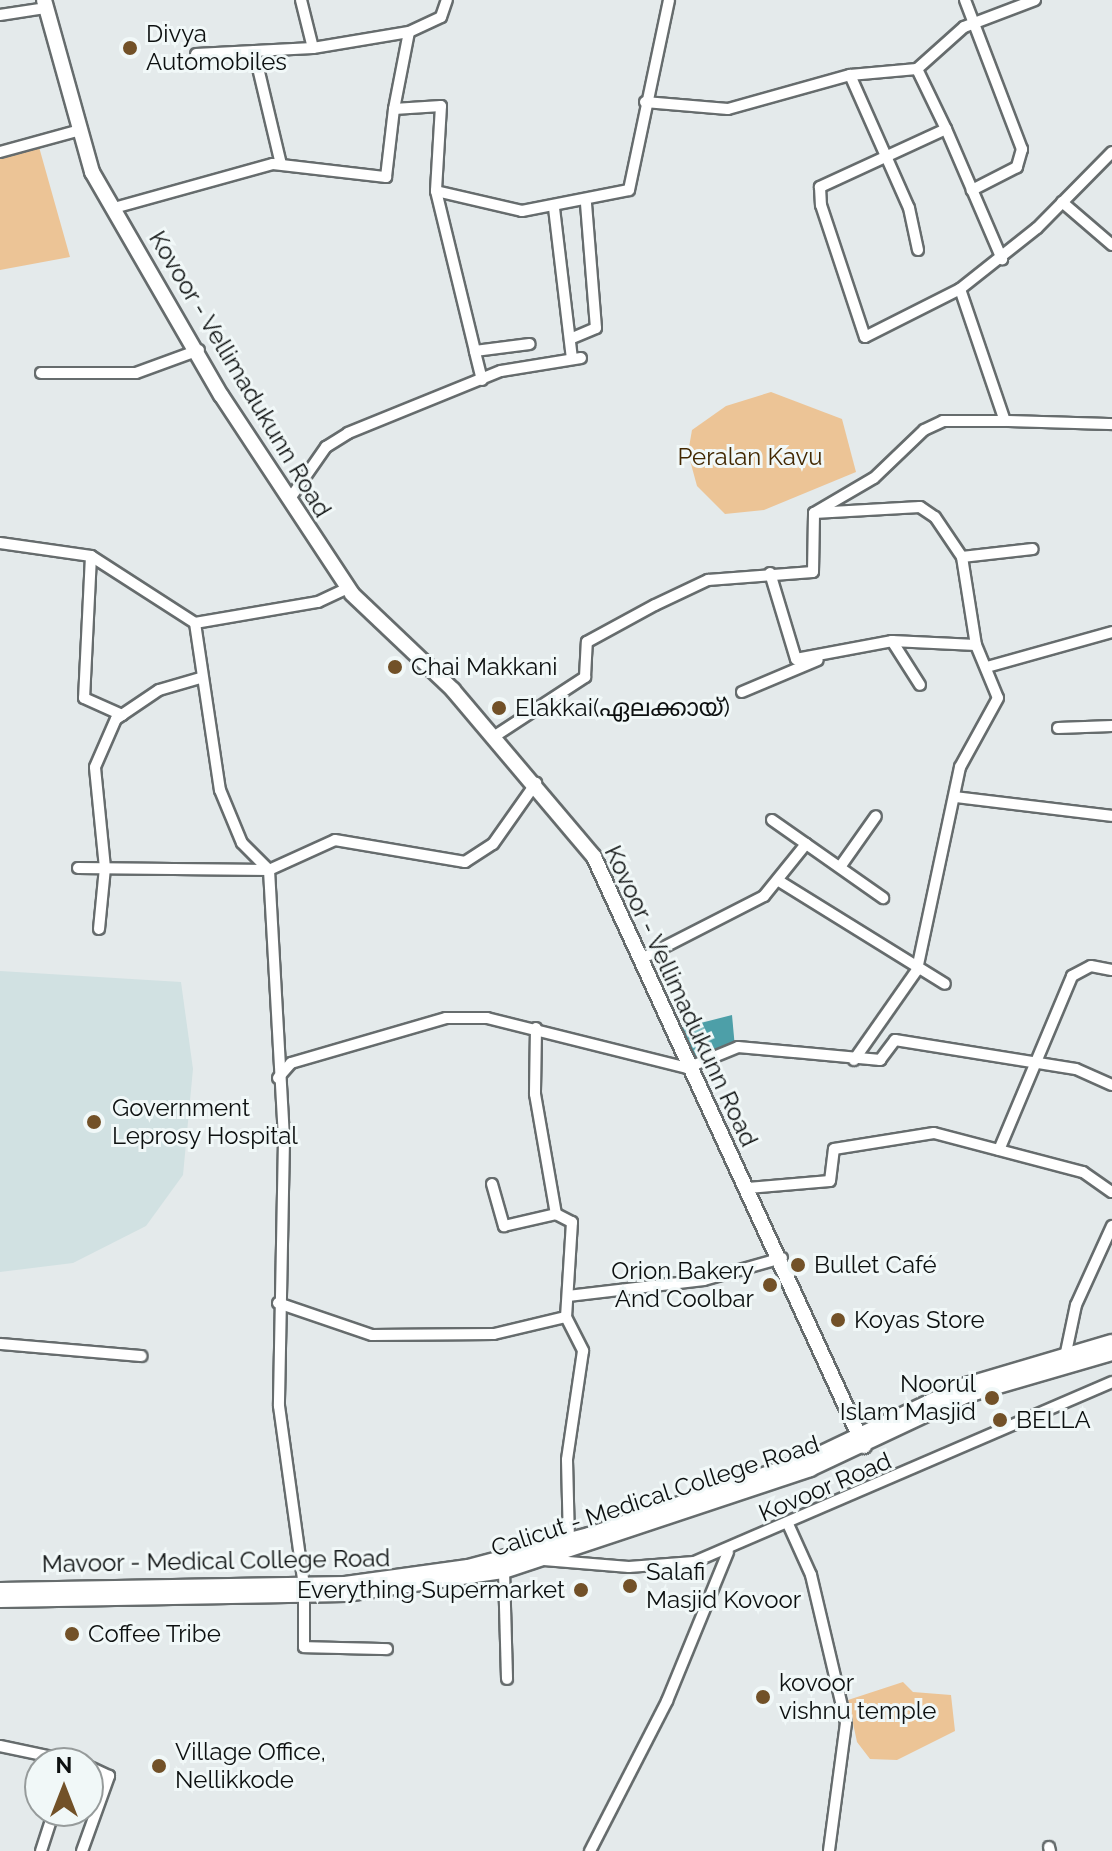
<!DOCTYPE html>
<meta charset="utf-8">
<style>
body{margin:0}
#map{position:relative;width:1112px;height:1851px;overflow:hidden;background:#e4eaeb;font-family:Raleway,"Noto Sans Malayalam",sans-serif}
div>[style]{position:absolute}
.built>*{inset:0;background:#d1e1e2}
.green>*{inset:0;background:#ecc496}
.water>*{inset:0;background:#4d9fa8}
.roads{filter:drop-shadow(2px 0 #666c6d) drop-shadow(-2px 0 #666c6d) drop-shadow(0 2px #666c6d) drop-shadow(0 -2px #666c6d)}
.street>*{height:10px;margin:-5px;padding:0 5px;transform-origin:5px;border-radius:5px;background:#fff}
.secondary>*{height:14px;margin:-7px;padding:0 7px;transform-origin:7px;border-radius:7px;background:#fff}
.dots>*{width:22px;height:22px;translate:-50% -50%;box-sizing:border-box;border:4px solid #f1f8f8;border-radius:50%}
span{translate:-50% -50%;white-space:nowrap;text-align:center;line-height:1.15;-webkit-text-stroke:6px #f1f8f8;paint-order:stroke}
.poi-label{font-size:24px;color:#0d1010}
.left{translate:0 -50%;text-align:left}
.right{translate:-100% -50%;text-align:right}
.street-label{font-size:24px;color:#0d1010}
.park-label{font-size:24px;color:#422700}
.north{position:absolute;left:24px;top:1747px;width:80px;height:80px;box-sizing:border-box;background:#f1f8f8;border:2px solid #969b9b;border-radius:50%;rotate:0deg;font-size:22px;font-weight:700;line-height:32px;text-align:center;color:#0d1010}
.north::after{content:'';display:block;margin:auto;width:28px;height:36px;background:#725128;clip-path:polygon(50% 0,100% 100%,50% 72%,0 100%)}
</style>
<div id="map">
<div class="built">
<i style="clip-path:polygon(0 971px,181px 982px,193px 1069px,183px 1175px,146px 1226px,73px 1263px,0 1272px)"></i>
</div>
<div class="green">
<i style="clip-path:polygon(39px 147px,70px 257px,0 270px,0 157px)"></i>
<i style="clip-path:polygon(771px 392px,842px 419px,856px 472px,764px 510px,725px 514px,697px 486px,688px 453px,692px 430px,726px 406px)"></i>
<i style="clip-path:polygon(903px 1682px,913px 1692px,951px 1695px,955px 1731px,897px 1760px,870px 1759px,857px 1742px,848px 1700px)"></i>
</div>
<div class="water">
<i style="clip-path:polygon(732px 1015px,735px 1048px,697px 1066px,677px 1029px)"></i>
</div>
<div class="roads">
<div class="street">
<i style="left:301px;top:0;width:49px;rotate:76deg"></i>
<i style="left:313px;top:48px;width:97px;rotate:-9.5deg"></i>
<i style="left:409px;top:32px;width:35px;rotate:-25deg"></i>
<i style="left:441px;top:17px;width:18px;rotate:-71deg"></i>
<i style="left:965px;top:0;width:160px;rotate:69.1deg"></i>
<i style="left:1022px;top:149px;width:19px;rotate:106deg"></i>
<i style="left:1017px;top:167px;width:51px;rotate:152.9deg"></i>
<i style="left:0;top:15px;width:47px;rotate:-8.7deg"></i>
<i style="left:254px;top:51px;width:116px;rotate:76.6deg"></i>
<i style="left:196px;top:54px;width:117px;rotate:-2.9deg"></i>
<i style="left:917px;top:69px;width:67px;rotate:64.2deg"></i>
<i style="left:946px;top:129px;width:139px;rotate:155.3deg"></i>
<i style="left:820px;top:187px;width:18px;rotate:87deg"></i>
<i style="left:821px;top:205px;width:139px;rotate:71.6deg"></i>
<i style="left:865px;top:337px;width:106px;rotate:-26.8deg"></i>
<i style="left:850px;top:75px;width:145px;rotate:66.1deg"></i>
<i style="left:909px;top:208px;width:43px;rotate:77.9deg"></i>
<i style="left:645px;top:102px;width:83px;rotate:4.8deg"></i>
<i style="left:728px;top:109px;width:127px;rotate:-15.6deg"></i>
<i style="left:850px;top:75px;width:67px;rotate:-5.1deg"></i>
<i style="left:917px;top:69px;width:63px;rotate:-41.8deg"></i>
<i style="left:964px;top:27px;width:76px;rotate:-20.8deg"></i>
<i style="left:394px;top:109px;width:78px;rotate:-79deg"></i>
<i style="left:946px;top:129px;width:142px;rotate:66.7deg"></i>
<i style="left:0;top:152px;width:80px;rotate:-15.3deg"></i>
<i style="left:1112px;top:152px;width:107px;rotate:134.6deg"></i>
<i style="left:1037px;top:228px;width:98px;rotate:141.6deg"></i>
<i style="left:960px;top:289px;width:139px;rotate:71.2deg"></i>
<i style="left:1005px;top:421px;width:107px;rotate:1.6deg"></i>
<i style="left:436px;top:191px;width:88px;rotate:13.1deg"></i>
<i style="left:522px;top:211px;width:109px;rotate:-11.1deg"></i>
<i style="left:629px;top:190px;width:194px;rotate:-78.1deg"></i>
<i style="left:1062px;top:202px;width:66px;rotate:40.7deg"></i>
<i style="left:114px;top:208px;width:165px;rotate:-15.5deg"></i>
<i style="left:273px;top:164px;width:114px;rotate:6.6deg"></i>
<i style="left:386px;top:177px;width:68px;rotate:-83.3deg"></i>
<i style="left:394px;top:109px;width:47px;rotate:-3.7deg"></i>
<i style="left:441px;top:106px;width:85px;rotate:93.4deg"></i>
<i style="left:436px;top:191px;width:165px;rotate:76.3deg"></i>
<i style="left:554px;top:208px;width:152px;rotate:83.2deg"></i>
<i style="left:570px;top:339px;width:28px;rotate:-23deg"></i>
<i style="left:596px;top:328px;width:125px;rotate:-94.6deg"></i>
<i style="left:41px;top:373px;width:95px"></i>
<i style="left:136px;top:373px;width:67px;rotate:-20.1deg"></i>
<i style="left:482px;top:380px;width:30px;rotate:-104deg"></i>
<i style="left:475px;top:351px;width:55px;rotate:-7.3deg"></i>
<i style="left:289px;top:500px;width:65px;rotate:-55.1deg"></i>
<i style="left:326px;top:447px;width:26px;rotate:-32deg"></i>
<i style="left:348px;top:433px;width:165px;rotate:-22.1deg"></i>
<i style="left:501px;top:371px;width:81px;rotate:-9.2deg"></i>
<i style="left:814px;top:513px;width:106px;rotate:-3.2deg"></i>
<i style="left:920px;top:507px;width:18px;rotate:34deg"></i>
<i style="left:935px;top:517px;width:48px;rotate:56deg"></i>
<i style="left:962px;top:557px;width:89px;rotate:81deg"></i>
<i style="left:976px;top:645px;width:57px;rotate:67.5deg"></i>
<i style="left:998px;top:698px;width:79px;rotate:118.8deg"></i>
<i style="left:960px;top:767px;width:208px;rotate:102deg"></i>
<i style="left:917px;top:970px;width:110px;rotate:125deg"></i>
<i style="left:0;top:543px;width:92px;rotate:8.1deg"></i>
<i style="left:91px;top:556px;width:124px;rotate:32.8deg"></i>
<i style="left:195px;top:623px;width:169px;rotate:81.5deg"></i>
<i style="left:220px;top:790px;width:57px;rotate:67.5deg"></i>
<i style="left:242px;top:843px;width:38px;rotate:45deg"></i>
<i style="left:269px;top:870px;width:72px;rotate:-24.4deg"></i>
<i style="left:335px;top:840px;width:132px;rotate:9.6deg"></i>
<i style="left:465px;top:862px;width:33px;rotate:-33deg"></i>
<i style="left:493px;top:844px;width:75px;rotate:-54.8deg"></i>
<i style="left:91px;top:556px;width:142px;rotate:92.8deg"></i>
<i style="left:84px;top:698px;width:42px;rotate:24.1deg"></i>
<i style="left:962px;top:557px;width:71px;rotate:-6.4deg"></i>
<i style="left:770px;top:573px;width:90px;rotate:73.2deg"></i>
<i style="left:796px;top:659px;width:98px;rotate:-10.6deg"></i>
<i style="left:892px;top:641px;width:52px;rotate:57.5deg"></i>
<i style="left:195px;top:623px;width:125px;rotate:-9.7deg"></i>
<i style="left:318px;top:602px;width:33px;rotate:-25deg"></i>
<i style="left:892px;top:641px;width:84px;rotate:2.7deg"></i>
<i style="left:987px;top:667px;width:130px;rotate:-15.6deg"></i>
<i style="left:742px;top:692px;width:82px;rotate:-22.8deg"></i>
<i style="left:1058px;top:728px;width:54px;rotate:-2.1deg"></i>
<i style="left:495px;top:736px;width:108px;rotate:-33.2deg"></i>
<i style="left:585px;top:677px;width:35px;rotate:-87deg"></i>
<i style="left:587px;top:642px;width:77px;rotate:-28.6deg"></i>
<i style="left:655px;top:605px;width:59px;rotate:-25.3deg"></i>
<i style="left:708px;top:580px;width:105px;rotate:-4.4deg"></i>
<i style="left:813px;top:572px;width:59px;rotate:-89deg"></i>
<i style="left:814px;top:513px;width:69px;rotate:-30.3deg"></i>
<i style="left:874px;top:478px;width:69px;rotate:-43.8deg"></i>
<i style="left:924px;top:430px;width:21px;rotate:-25deg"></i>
<i style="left:943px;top:421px;width:62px"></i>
<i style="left:955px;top:797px;width:158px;rotate:6.9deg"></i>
<i style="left:772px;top:820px;width:136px;rotate:35.1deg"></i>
<i style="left:840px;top:867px;width:62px;rotate:-54.8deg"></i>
<i style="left:78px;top:868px;width:191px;rotate:0.6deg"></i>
<i style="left:269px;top:870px;width:270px;rotate:86.8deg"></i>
<i style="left:284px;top:1140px;width:266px;rotate:91.1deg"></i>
<i style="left:279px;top:1406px;width:182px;rotate:82.1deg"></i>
<i style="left:779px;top:881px;width:195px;rotate:31.8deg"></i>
<i style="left:99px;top:929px;width:61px;rotate:-84.4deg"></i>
<i style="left:105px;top:868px;width:101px;rotate:-95.7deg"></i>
<i style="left:95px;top:767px;width:52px;rotate:-66.4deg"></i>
<i style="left:116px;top:719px;width:52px;rotate:-34deg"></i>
<i style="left:159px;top:690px;width:43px;rotate:-16.3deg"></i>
<i style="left:641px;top:959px;width:138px;rotate:-27.1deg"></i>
<i style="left:764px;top:896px;width:67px;rotate:-51.1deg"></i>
<i style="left:536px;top:1028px;width:66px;rotate:90.9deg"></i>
<i style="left:535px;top:1094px;width:122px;rotate:80.1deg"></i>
<i style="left:278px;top:1078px;width:20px;rotate:-49deg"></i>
<i style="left:291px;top:1063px;width:161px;rotate:-16.2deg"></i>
<i style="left:446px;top:1018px;width:41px"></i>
<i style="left:487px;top:1018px;width:206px;rotate:14deg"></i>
<i style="left:687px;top:1068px;width:55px;rotate:-22.4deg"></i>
<i style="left:738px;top:1047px;width:143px;rotate:5.2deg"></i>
<i style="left:880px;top:1060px;width:25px;rotate:-53deg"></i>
<i style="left:895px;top:1040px;width:183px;rotate:9.1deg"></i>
<i style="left:1076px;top:1069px;width:39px;rotate:24deg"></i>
<i style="left:999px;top:1150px;width:189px;rotate:-67.2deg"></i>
<i style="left:1072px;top:976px;width:21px;rotate:-28deg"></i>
<i style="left:1091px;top:966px;width:21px;rotate:11deg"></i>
<i style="left:492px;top:1184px;width:44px;rotate:74.1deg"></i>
<i style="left:504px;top:1226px;width:53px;rotate:-13deg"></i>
<i style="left:556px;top:1214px;width:18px;rotate:27deg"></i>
<i style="left:572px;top:1222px;width:95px;rotate:93.6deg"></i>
<i style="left:566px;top:1317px;width:38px;rotate:63deg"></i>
<i style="left:583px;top:1351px;width:110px;rotate:98.4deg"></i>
<i style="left:567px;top:1460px;width:81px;rotate:88.6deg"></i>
<i style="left:748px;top:1188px;width:82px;rotate:-4.9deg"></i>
<i style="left:830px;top:1181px;width:32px;rotate:-83deg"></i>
<i style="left:834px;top:1149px;width:101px;rotate:-9.1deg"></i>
<i style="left:934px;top:1133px;width:154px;rotate:14.7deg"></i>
<i style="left:1083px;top:1172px;width:35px;rotate:35deg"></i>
<i style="left:568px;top:1296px;width:137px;rotate:-6.7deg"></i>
<i style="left:704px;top:1280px;width:81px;rotate:-15.8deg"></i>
<i style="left:278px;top:1303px;width:99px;rotate:18.8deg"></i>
<i style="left:372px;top:1335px;width:122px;rotate:-0.5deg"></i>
<i style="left:494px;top:1334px;width:74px;rotate:-13.3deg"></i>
<i style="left:0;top:1344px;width:142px;rotate:4.9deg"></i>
<i style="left:1065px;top:1357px;width:53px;rotate:-78.1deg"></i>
<i style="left:1076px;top:1305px;width:87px;rotate:-65.5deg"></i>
<i style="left:788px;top:1524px;width:56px;rotate:65.7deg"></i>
<i style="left:811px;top:1575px;width:152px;rotate:76.7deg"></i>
<i style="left:846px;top:1723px;width:129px;rotate:97.6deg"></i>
<i style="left:544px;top:1560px;width:85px;rotate:4.7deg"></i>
<i style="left:629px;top:1567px;width:65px;rotate:-4.4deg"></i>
<i style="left:694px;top:1562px;width:455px;rotate:-23.3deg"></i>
<i style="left:504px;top:1571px;width:108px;rotate:88.4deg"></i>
<i style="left:304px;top:1596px;width:51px;rotate:90deg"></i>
<i style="left:304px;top:1647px;width:83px;rotate:1.4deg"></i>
<i style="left:0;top:1746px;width:83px;rotate:11.9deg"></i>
<i style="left:1049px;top:1847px;width:4px;rotate:76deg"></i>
<i style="left:41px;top:1851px;width:42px;rotate:-72deg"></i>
<i style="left:82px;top:1851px;width:80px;rotate:-70.2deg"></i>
<i style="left:109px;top:1776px;width:23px;rotate:-155deg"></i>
<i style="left:590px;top:1851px;width:169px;rotate:-62.8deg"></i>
<i style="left:667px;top:1701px;width:161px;rotate:-67.7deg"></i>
</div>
<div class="secondary">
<i style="left:44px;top:0;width:179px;rotate:74.4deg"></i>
<i style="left:92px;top:172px;width:258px;rotate:60deg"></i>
<i style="left:221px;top:395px;width:238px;rotate:56.6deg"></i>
<i style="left:352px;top:594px;width:139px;rotate:43.5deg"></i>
<i style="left:453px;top:690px;width:219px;rotate:49.8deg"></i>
<i style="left:594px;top:857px;width:648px;rotate:65.37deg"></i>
<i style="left:0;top:1590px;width:345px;rotate:-1deg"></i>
<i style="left:345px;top:1584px;width:124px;rotate:-7.9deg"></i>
<i style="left:468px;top:1567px;width:125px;rotate:-14.8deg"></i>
<i style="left:589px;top:1535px;width:231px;rotate:-19deg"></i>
<i style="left:807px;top:1460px;width:173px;rotate:-25.4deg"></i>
<i style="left:963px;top:1386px;width:155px;rotate:-16.5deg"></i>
<i style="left:0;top:1600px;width:346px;rotate:-1deg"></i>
<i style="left:346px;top:1594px;width:160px;rotate:-8.3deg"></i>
<i style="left:504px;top:1571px;width:323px;rotate:-18.4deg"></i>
<i style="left:810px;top:1469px;width:174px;rotate:-25.2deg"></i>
<i style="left:967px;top:1395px;width:151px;rotate:-16.2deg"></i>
</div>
</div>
<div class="dots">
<i style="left:130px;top:48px;background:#725128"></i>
<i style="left:395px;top:667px;background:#725128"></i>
<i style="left:499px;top:708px;background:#725128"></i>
<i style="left:94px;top:1122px;background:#725128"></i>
<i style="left:798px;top:1265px;background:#725128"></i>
<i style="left:770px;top:1285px;background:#725128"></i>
<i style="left:838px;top:1320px;background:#725128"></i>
<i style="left:992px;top:1398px;background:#725128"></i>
<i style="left:1000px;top:1420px;background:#725128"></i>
<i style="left:630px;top:1586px;background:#725128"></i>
<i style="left:581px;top:1590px;background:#725128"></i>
<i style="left:72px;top:1634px;background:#725128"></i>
<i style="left:763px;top:1697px;background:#725128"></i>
<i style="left:159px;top:1766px;background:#725128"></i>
</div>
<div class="poi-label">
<span class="left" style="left:146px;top:48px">Divya<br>Automobiles</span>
<span class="left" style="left:411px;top:667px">Chai Makkani</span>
<span class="left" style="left:515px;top:708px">Elakkai(ഏലക്കായ്)</span>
<span class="left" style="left:112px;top:1122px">Government<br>Leprosy Hospital</span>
<span class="left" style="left:814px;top:1265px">Bullet Café</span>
<span class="right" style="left:754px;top:1285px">Orion Bakery<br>And Coolbar</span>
<span class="left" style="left:854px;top:1320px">Koyas Store</span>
<span class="right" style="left:976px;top:1398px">Noorul<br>Islam Masjid</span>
<span class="left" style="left:1016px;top:1420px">BELLA</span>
<span class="left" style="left:646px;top:1586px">Salafi<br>Masjid Kovoor</span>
<span class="right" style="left:565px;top:1590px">Everything Supermarket</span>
<span class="left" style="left:88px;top:1634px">Coffee Tribe</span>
<span class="left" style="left:779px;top:1697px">kovoor<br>vishnu temple</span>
<span class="left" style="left:175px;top:1766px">Village Office,<br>Nellikkode</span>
</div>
<div class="street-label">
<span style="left:240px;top:374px;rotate:59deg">Kovoor - Vellimadukunn Road</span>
<span style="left:681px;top:996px;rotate:65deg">Kovoor - Vellimadukunn Road</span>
<span style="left:825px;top:1487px;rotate:-23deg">Kovoor Road</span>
<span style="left:655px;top:1496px;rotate:-18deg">Calicut - Medical College Road</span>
<span style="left:216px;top:1561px;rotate:-1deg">Mavoor - Medical College Road</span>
</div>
<div class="park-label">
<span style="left:750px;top:457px">Peralan Kavu</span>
</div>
<div class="north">N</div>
</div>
